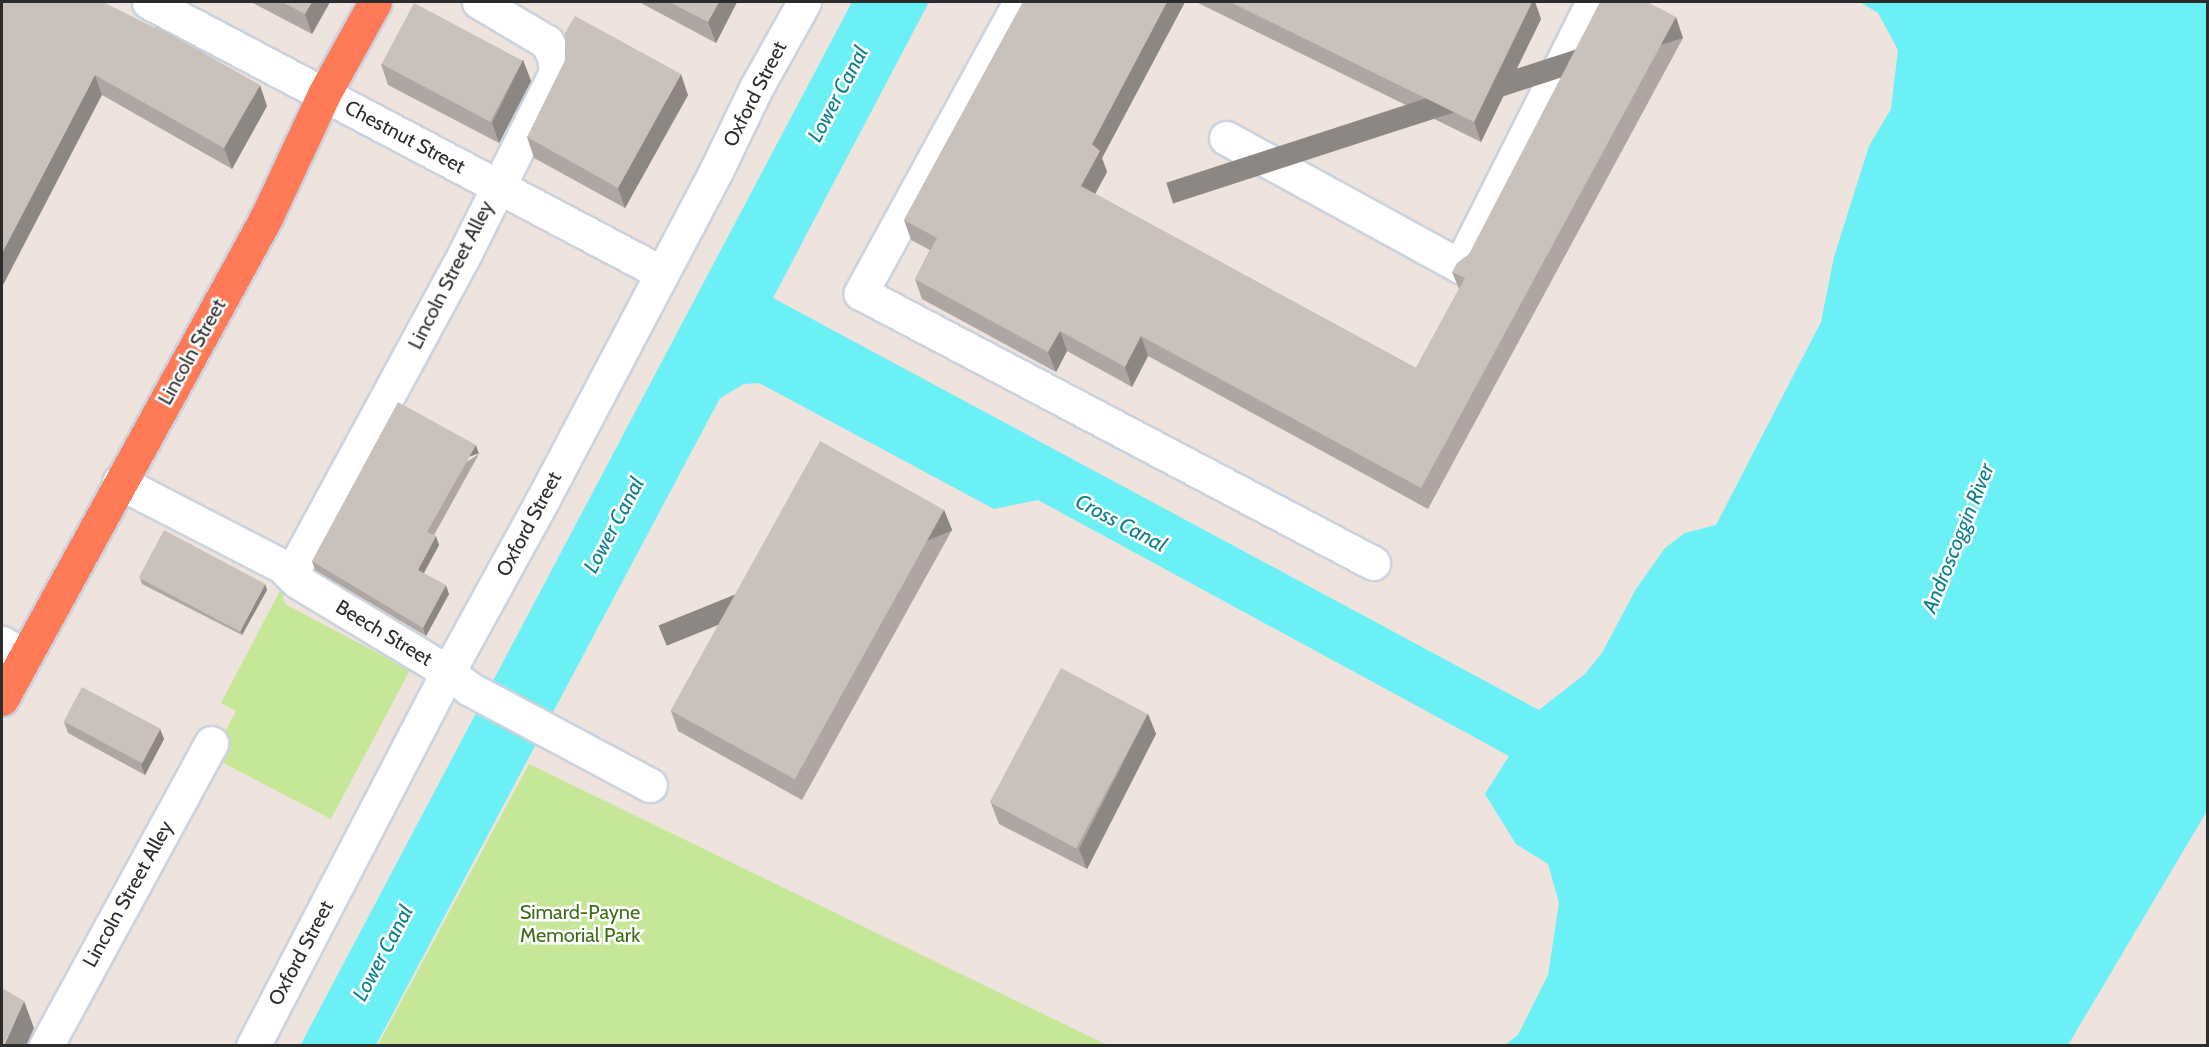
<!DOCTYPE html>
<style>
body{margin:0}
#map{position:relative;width:2209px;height:1047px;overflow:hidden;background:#eee3dd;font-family:Cabin,sans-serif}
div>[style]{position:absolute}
.green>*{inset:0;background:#c5e797}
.water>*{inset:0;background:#6bf0f5}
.roads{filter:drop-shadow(2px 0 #cbd3de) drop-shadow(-2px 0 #cbd3de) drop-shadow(0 2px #cbd3de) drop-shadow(0 -2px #cbd3de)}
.minor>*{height:33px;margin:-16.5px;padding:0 16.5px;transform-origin:16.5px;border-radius:16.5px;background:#fff}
.highway>*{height:33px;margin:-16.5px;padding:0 16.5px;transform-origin:16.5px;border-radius:16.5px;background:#ff7a57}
.wall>*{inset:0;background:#ada6a2}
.shaded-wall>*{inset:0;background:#8d8784;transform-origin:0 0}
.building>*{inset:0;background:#c9c1bc;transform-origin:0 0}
span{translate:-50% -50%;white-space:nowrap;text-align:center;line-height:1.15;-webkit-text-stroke:5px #fff;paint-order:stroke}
.street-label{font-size:20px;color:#2c2c2c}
.park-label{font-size:20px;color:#3c6e17}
.water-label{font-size:21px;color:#087f8f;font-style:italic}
.frame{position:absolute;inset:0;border:3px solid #2c2c2c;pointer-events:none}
</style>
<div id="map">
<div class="green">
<i style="clip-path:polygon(281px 589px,285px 604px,410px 670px,331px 819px,212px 757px,236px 711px,221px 703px)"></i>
<i style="clip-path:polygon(529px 764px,1107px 1045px,378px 1045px)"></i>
</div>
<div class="water">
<i style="clip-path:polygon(852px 2px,929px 2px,773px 298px,1539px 710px,1585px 674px,1602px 653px,1636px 589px,1665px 548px,1685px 533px,1716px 525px,1821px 322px,1834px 257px,1869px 146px,1891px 109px,1898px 50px,1878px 13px,1860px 2px,2207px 2px,2207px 811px,2068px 1045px,1505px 1045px,1518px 1035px,1548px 975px,1559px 903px,1548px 864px,1516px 844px,1485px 794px,1509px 756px,1038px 500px,994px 509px,759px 383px,744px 384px,720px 398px,376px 1045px,300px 1046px)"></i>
</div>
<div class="roads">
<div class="minor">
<i style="left:149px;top:2px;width:578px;rotate:27.85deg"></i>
<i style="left:1020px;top:2px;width:332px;rotate:118.7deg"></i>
<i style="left:861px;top:293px;width:579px;rotate:27.8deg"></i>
<i style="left:1226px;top:138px;width:267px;rotate:28.7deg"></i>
<i style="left:1460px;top:266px;width:296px;rotate:-63.3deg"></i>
<i style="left:119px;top:482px;width:183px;rotate:27.3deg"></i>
<i style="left:282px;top:566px;width:21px;rotate:45deg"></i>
<i style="left:297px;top:581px;width:176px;rotate:31.1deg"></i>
<i style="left:448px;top:672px;width:28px;rotate:38deg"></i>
<i style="left:470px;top:689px;width:204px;rotate:28.1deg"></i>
<i style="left:291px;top:574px;width:365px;rotate:-61.5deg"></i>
<i style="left:465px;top:253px;width:203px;rotate:-63.3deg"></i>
<i style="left:556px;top:72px;width:16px;rotate:-97deg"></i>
<i style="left:554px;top:56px;width:16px;rotate:-117deg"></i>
<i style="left:547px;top:42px;width:79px;rotate:-149.5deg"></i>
<i style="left:2px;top:643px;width:26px;rotate:31deg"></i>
<i style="left:46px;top:1046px;width:345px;rotate:-61.4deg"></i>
<i style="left:253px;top:1046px;width:422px;rotate:-62.5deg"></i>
<i style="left:448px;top:672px;width:195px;rotate:-61.2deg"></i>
<i style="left:542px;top:501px;width:373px;rotate:-62.2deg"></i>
<i style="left:716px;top:171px;width:92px;rotate:-64.3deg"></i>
<i style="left:756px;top:88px;width:98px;rotate:-60.8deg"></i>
</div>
<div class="highway">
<i style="left:2px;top:699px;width:549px;rotate:-61.24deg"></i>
<i style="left:266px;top:218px;width:137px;rotate:-64.9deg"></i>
<i style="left:324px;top:94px;width:105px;rotate:-61deg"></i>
</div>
</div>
<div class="wall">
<i style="clip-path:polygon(2px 2px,267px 106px,232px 169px,102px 95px)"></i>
<i style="clip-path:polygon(251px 2px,330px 2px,312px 34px)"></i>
<i style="clip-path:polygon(639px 2px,737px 2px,716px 43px)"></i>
<i style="clip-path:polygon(1023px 2px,1185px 2px,1102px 158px,1107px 172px,1095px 194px,1416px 368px,1459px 289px,1452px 272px,1469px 254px,1676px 17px,1683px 38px,1428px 509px,1148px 356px,1132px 387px,1067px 351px,1056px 372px,922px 299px,915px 279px,930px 250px,911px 240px,904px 220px)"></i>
<i style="clip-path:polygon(1196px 2px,1535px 2px,1541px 19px,1481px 142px)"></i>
<i style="clip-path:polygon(523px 60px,531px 81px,499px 143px,388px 85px,381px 64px)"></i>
<i style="clip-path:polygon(688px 95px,625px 208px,534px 158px,527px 137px)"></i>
<i style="clip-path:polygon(479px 454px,434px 535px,439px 545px,424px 573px,449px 594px,426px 636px,315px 570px,312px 561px)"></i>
<i style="clip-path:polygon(944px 510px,952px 530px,802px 800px,678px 731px,671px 711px)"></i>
<i style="clip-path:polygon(140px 578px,265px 584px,267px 590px,242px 635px,142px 584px)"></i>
<i style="clip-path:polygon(1148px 714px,1156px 734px,1087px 869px,999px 824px,991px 803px)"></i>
<i style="clip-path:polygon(64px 722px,160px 729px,164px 739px,145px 775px,68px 733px)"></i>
</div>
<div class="shaded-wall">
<i style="clip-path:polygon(312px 2px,330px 2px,312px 34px,305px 14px)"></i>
<i style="clip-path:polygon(719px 2px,737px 2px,716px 43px,708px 22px)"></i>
<i style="clip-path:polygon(1167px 2px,1185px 2px,1102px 158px,1107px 172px,1088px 207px,1081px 186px,1092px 144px)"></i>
<i style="clip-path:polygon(1532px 2px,1535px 2px,1541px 19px,1481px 142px,1474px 122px)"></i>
<i style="left:1676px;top:17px;width:22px;height:536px;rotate:72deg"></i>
<i style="clip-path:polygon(523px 60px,531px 81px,499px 143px,492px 123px)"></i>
<i style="clip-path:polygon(681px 74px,688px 95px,625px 208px,618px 188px)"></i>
<i style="clip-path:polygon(95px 75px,102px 95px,2px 287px,2px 253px)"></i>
<i style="clip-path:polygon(260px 85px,267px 106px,232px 169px,224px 148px)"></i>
<i style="clip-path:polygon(1060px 331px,1067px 351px,1056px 372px,1048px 352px)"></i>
<i style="clip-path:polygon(1141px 336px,1148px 356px,1132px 387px,1125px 367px)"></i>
<i style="left:476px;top:445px;width:9px;height:100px;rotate:72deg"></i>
<i style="left:944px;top:510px;width:22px;height:308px;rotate:68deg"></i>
<i style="clip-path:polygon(436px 536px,439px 545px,421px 578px,418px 570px)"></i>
<i style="clip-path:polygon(265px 584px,267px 590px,242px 635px,240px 630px)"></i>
<i style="clip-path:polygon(446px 585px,449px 594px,426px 636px,423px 628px)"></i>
<i style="clip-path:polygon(1148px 714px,1156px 734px,1087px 869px,1079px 849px)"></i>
<i style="clip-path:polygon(160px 729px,164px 739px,145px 775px,141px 764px)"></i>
<i style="clip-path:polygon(24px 1001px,34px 1028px,26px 1046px,4px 1046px)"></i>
</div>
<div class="building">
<i style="clip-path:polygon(2px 2px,103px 2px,155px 28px,156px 26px,260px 85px,224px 148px,95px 75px,2px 253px)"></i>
<i style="clip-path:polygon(282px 2px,312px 2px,305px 14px)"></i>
<i style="clip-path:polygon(669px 2px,719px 2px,708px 22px)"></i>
<i style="clip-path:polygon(1023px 2px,1167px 2px,1092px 144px,1100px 151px,1081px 186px,1416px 368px,1465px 278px,1452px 272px,1457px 263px,1469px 254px,1600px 2px,1647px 2px,1676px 17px,1421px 488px,1141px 336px,1125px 367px,1060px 331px,1048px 352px,915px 279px,937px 238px,904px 220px)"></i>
<i style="clip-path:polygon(1230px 2px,1532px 2px,1474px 122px)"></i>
<i style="left:414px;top:3px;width:123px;height:69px;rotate:28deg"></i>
<i style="clip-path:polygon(575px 16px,681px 74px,618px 188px,527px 137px,565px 60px,565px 33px)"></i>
<i style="clip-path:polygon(398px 402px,476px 445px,427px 532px,436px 536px,418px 570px,446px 585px,423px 628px,312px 561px)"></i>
<i style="left:820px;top:441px;width:142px;height:308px;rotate:29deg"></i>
<i style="left:164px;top:530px;width:115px;height:54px;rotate:28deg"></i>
<i style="left:1061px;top:668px;width:98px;height:152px;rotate:28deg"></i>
<i style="left:82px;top:687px;width:89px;height:39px;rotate:28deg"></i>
<i style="clip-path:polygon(2px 988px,24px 1001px,4px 1045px,2px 1043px)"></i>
</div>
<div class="street-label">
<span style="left:755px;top:94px;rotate:-63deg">Oxford Street</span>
<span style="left:405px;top:137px;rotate:28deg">Chestnut Street</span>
<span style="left:451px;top:275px;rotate:-63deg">Lincoln Street Alley</span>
<span style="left:192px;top:352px;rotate:-61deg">Lincoln Street</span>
<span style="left:529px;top:524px;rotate:-62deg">Oxford Street</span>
<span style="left:384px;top:633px;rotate:31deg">Beech Street</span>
<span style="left:128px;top:894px;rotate:-61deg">Lincoln Street Alley</span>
<span style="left:301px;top:953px;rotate:-62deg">Oxford Street</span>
</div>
<div class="park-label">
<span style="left:580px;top:924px">Simard-Payne<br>Memorial Park</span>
</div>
<div class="water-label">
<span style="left:838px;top:94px;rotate:-62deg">Lower Canal</span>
<span style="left:1121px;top:523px;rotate:28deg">Cross Canal</span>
<span style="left:614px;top:525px;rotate:-62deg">Lower Canal</span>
<span style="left:1958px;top:538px;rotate:-68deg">Androscoggin River</span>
<span style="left:383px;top:953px;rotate:-62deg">Lower Canal</span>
</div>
<div class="frame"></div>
</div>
